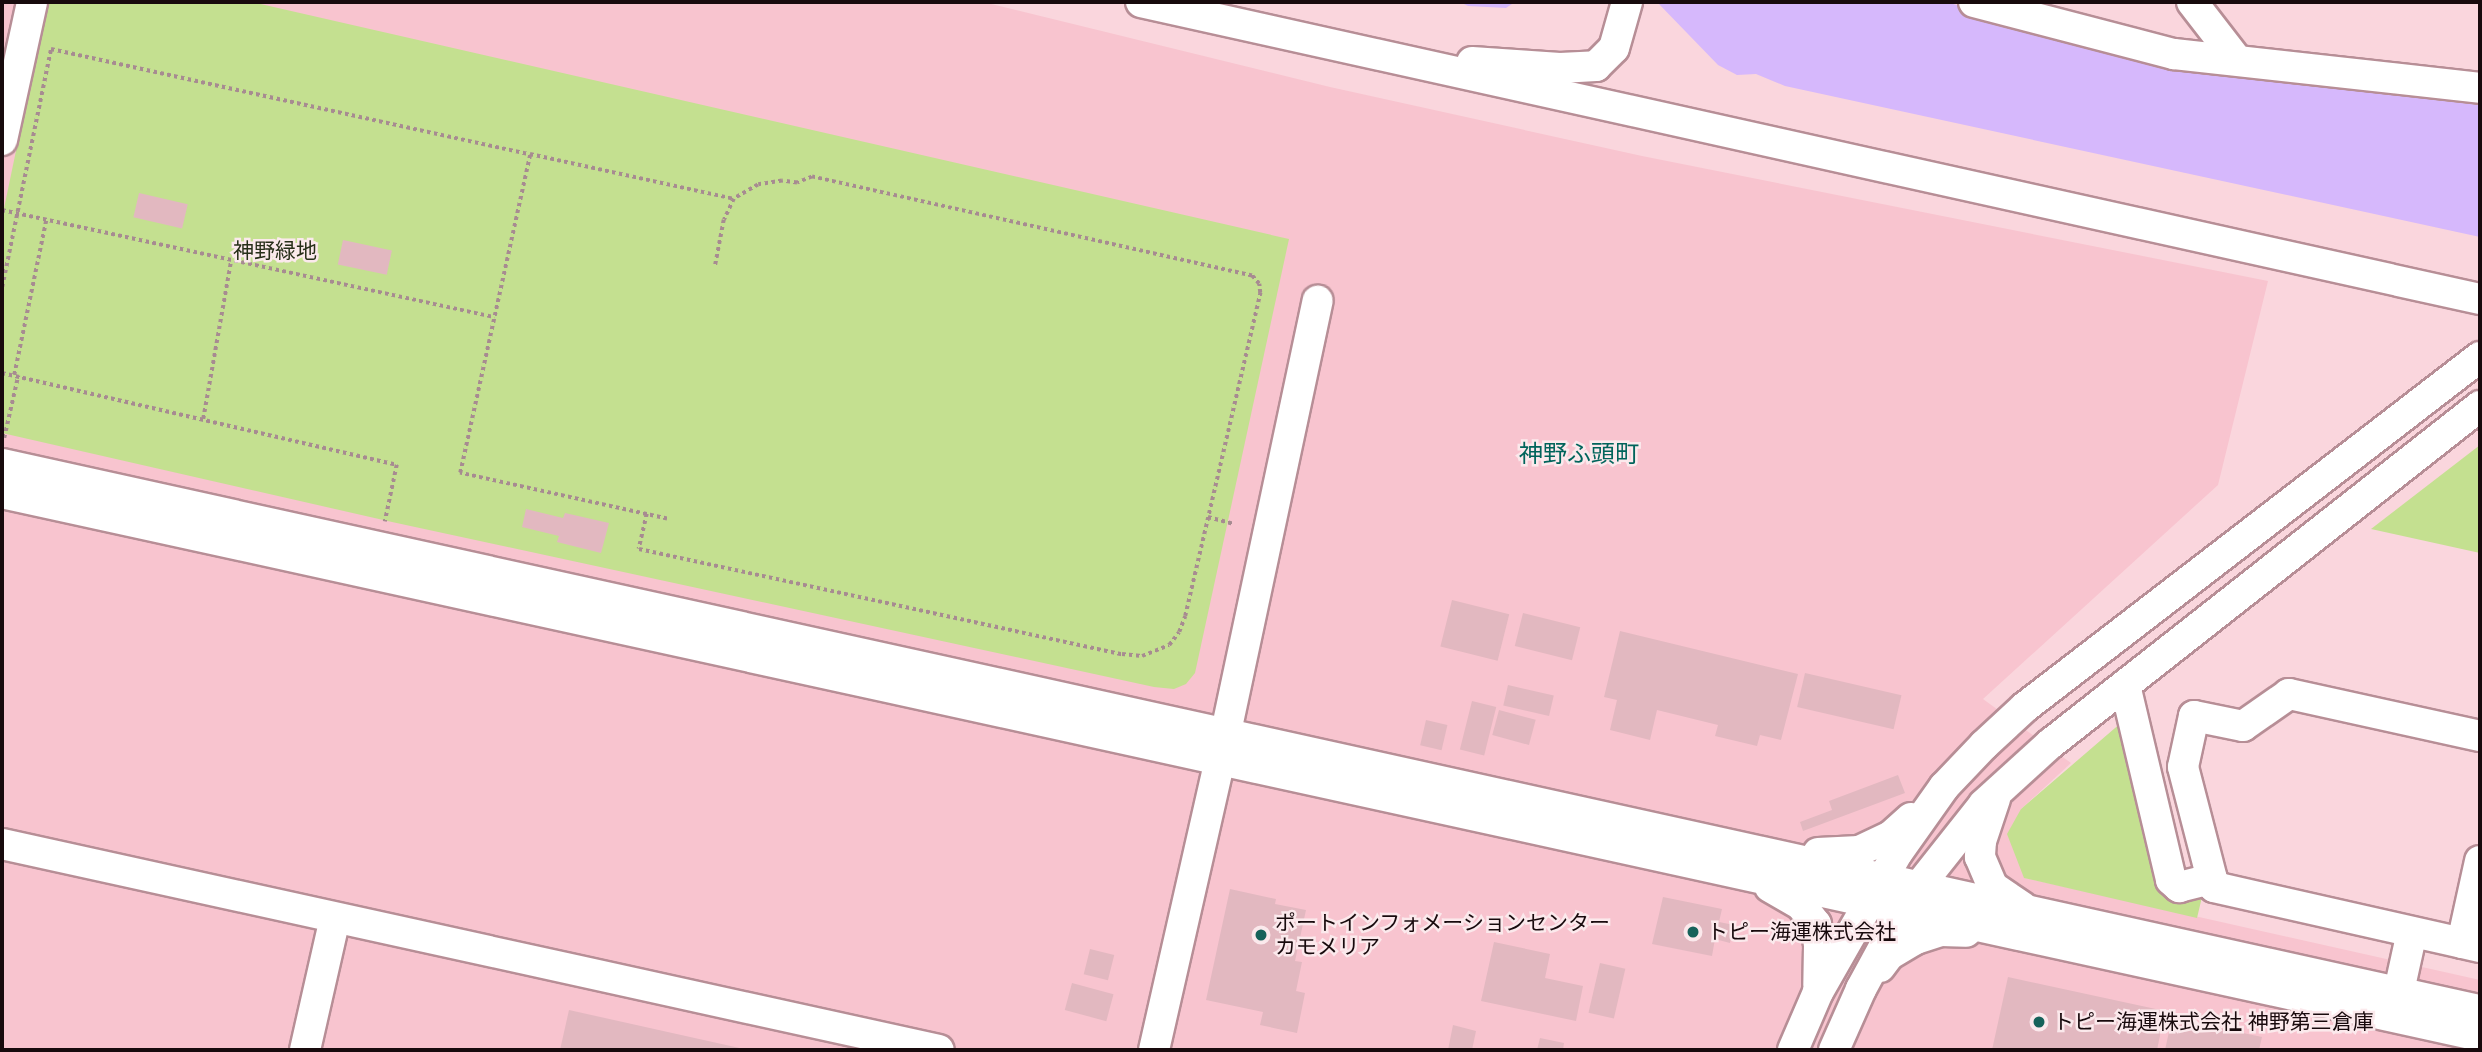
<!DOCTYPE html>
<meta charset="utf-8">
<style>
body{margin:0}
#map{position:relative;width:2482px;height:1052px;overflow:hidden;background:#fad6dd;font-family:Helvetica,"Noto Sans JP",sans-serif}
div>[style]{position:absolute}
.built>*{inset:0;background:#f8c4cf}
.green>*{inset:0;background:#c4e090}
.water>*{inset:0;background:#d6b8fc}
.building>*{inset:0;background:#e2b8c0;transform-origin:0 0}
.path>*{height:3.5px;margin-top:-1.75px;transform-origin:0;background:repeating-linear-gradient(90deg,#a78b91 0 3.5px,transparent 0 7px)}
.roads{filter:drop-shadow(2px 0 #b78e96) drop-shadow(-2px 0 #b78e96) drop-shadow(0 2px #b78e96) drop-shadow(0 -2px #b78e96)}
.minor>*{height:30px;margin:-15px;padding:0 15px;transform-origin:15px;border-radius:15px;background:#fff}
.dots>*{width:19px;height:19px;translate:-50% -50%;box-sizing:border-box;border:4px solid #fbe9ec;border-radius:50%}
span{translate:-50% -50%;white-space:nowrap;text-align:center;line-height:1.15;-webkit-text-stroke:5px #fbe9ec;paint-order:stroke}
.park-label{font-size:21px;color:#272f19}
.poi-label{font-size:21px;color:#180a0d}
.left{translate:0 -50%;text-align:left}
.quarter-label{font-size:24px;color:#00645b}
.frame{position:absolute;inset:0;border:4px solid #180a0d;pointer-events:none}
</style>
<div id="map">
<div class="built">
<i style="clip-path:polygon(2px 2px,983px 2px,1330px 87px,1642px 156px,2268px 281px,2218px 485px,1983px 699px,2071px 763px,2021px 809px,2025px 878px,2480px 980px,2480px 1050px,2px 1050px)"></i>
</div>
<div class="green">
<i style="clip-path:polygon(47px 2px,252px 2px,1289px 239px,1195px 673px,1186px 684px,1174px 689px,1154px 687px,392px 522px,2px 433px,2px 218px)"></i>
<i style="clip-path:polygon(2480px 445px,2480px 553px,2371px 529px)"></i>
<i style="clip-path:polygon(2122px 722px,2161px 889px,2170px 900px,2202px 897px,2197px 918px,2024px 878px,2007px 834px,2021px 809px)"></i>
</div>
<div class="water">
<i style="clip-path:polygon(1460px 2px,1515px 2px,1506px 8px,1468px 6px)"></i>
<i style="clip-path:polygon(1657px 2px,1946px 2px,2163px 63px,2268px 74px,2270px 81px,2480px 105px,2480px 237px,1785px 86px,1756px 74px,1737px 75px,1718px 65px)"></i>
</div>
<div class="building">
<i style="left:139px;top:193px;width:50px;height:25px;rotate:13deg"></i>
<i style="left:343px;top:240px;width:50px;height:25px;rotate:12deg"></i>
<i style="clip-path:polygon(526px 509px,563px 518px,565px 513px,609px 523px,601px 553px,557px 542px,559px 536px,522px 527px)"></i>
<i style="left:1452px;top:600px;width:59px;height:48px;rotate:14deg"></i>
<i style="left:1523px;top:613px;width:59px;height:34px;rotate:14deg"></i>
<i style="clip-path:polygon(1620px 631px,1798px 674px,1781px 740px,1760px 735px,1757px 746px,1715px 736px,1718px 725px,1657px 710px,1650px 740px,1610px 730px,1617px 700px,1604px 697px)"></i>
<i style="left:1805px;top:673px;width:99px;height:35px;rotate:13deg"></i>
<i style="left:1508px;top:685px;width:47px;height:21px;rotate:13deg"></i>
<i style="left:1472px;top:701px;width:25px;height:50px;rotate:14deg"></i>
<i style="left:1499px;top:710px;width:38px;height:26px;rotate:15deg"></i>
<i style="left:1426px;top:720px;width:22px;height:26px;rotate:13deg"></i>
<i style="clip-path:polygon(1898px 775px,1905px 793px,1803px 831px,1800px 822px,1832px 810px,1829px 801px)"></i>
<i style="clip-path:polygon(1230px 889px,1276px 899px,1275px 904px,1306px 910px,1295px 961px,1302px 962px,1296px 991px,1305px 993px,1297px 1033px,1260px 1025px,1263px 1012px,1206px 1000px)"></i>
<i style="clip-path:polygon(1663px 897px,1722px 909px,1719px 922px,1734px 925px,1730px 943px,1715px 939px,1712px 956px,1652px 944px)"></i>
<i style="clip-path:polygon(1494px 942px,1550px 954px,1545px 978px,1583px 986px,1576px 1021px,1481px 1001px)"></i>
<i style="left:1090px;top:949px;width:25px;height:26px;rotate:14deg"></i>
<i style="left:1600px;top:963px;width:26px;height:51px;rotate:13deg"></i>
<i style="clip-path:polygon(2008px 977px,2165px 1011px,2157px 1050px,1992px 1050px)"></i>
<i style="left:1072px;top:983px;width:43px;height:28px;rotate:15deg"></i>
<i style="clip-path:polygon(569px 1010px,744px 1049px,744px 1050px,560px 1050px)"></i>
<i style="clip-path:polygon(2172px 1018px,2262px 1037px,2259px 1050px,2165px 1050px)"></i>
<i style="clip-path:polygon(1453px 1025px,1476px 1031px,1472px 1050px,1448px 1050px)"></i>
<i style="clip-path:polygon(1540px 1038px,1564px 1043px,1563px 1050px,1537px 1050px)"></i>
</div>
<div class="path">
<i style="left:2px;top:210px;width:504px;rotate:12.27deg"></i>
<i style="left:2px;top:287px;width:243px;rotate:-78.4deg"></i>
<i style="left:51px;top:49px;width:490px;rotate:12.4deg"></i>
<i style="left:2px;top:373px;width:406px;rotate:13.1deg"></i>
<i style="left:397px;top:465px;width:58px;rotate:101.9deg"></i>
<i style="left:14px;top:375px;width:158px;rotate:-78.3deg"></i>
<i style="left:203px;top:419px;width:160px;rotate:-80deg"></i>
<i style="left:4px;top:438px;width:64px;rotate:-77.3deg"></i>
<i style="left:647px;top:514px;width:36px;rotate:103deg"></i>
<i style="left:639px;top:549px;width:494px;rotate:12.3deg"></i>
<i style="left:1122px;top:654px;width:20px;rotate:6deg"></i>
<i style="left:1142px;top:656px;width:29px;rotate:-22deg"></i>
<i style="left:1169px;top:645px;width:16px;rotate:-52deg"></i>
<i style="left:1179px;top:632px;width:17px;rotate:-69deg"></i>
<i style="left:1185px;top:616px;width:332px;rotate:-76.9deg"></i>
<i style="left:1260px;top:293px;width:9px;rotate:-96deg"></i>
<i style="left:1259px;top:284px;width:11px;rotate:-131deg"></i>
<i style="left:1252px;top:276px;width:451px;rotate:-167.3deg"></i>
<i style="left:812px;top:177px;width:16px;rotate:158deg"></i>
<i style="left:797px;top:183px;width:15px;rotate:-172deg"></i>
<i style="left:782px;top:181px;width:24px;rotate:171deg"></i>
<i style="left:758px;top:185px;width:28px;rotate:150deg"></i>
<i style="left:734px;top:199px;width:23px;rotate:115deg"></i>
<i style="left:724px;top:220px;width:48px;rotate:100.8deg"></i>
<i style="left:1208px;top:517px;width:27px;rotate:15deg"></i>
<i style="left:667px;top:519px;width:212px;rotate:-167.5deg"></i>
<i style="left:460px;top:473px;width:327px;rotate:-77.6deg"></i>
<i style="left:530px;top:154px;width:209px;rotate:12.4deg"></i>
</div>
<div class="roads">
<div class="minor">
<i style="left:1141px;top:2px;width:1372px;rotate:12.51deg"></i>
<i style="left:1974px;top:2px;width:207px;rotate:14.6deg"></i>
<i style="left:2174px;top:54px;width:308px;rotate:6.3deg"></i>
<i style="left:2192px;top:2px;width:72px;rotate:52.3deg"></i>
<i style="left:1472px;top:62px;width:88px;rotate:3.9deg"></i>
<i style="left:1560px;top:68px;width:36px;rotate:-3deg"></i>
<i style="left:1596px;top:66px;width:25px;rotate:-45deg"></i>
<i style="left:1614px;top:48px;width:48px;rotate:-74.2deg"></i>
<i style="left:2px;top:140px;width:141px;rotate:-77.7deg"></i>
<i style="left:2px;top:464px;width:2537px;rotate:12.43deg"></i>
<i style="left:2px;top:493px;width:2537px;rotate:12.36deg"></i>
<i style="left:2125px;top:685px;width:200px;rotate:76.7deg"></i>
<i style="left:2171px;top:880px;width:11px;rotate:41deg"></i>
<i style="left:2179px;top:887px;width:34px;rotate:-14deg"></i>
<i style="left:2480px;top:736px;width:196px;rotate:-167.6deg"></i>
<i style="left:2289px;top:694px;width:56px;rotate:145.2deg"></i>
<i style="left:2243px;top:726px;width:50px;rotate:-168.5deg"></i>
<i style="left:2194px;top:716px;width:52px;rotate:102.2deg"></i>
<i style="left:2183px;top:767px;width:124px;rotate:75.5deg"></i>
<i style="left:2214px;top:887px;width:273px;rotate:12.7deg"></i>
<i style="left:1995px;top:799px;width:44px;rotate:108.4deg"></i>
<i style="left:1981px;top:841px;width:16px;rotate:94deg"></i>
<i style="left:1980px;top:857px;width:33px;rotate:67deg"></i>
<i style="left:1993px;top:887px;width:36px;rotate:34deg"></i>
<i style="left:2px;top:844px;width:959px;rotate:12.4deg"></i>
<i style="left:1818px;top:853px;width:41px;rotate:-2.8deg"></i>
<i style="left:1859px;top:851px;width:35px;rotate:-25deg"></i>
<i style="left:1891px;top:836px;width:27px;rotate:-42deg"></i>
<i style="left:1770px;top:887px;width:36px;rotate:30deg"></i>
<i style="left:1801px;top:905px;width:24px;rotate:52deg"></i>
<i style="left:1816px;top:924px;width:22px;rotate:82deg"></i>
<i style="left:1819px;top:946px;width:39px;rotate:91deg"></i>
<i style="left:2462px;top:943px;width:84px;rotate:-77.6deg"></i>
<i style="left:1880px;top:967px;width:15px;rotate:-53deg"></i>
<i style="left:1889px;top:955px;width:31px;rotate:-31deg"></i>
<i style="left:1916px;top:939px;width:26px;rotate:-18deg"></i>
<i style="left:1941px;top:931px;width:25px;rotate:2deg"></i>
<i style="left:2399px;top:991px;width:60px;rotate:-77.6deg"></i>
<i style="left:305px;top:1050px;width:135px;rotate:-77.2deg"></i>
<i style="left:1154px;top:1050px;width:326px;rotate:-77.2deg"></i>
<i style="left:1226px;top:732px;width:441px;rotate:-78deg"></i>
<i style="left:1793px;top:1050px;width:63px;rotate:-66.7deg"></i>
<i style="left:1818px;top:992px;width:161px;rotate:-60.3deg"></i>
<i style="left:1898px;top:852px;width:80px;rotate:-54.7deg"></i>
<i style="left:1944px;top:787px;width:58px;rotate:-46.4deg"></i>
<i style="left:1984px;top:745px;width:56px;rotate:-42.8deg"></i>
<i style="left:2025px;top:707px;width:574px;rotate:-37.57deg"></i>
<i style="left:1834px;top:1050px;width:67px;rotate:-66.1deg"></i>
<i style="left:1861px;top:989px;width:107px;rotate:-61.5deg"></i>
<i style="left:1912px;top:895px;width:116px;rotate:-51.6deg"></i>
<i style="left:1984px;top:804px;width:89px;rotate:-42.3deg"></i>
<i style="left:2050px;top:744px;width:547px;rotate:-38.17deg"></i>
</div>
</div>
<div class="dots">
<i style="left:1693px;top:932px;background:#16625a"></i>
<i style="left:1261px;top:935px;background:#16625a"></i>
<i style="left:2039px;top:1022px;background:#16625a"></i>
</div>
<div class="park-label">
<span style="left:275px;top:251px">神野緑地</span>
</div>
<div class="poi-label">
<span class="left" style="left:1275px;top:935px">ポートインフォメーションセンター<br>カモメリア</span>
<span class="left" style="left:1707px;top:932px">トピー海運株式会社</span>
<span class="left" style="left:2053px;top:1022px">トピー海運株式会社 神野第三倉庫</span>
</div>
<div class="quarter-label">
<span style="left:1579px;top:454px">神野ふ頭町</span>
</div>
<div class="frame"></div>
</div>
